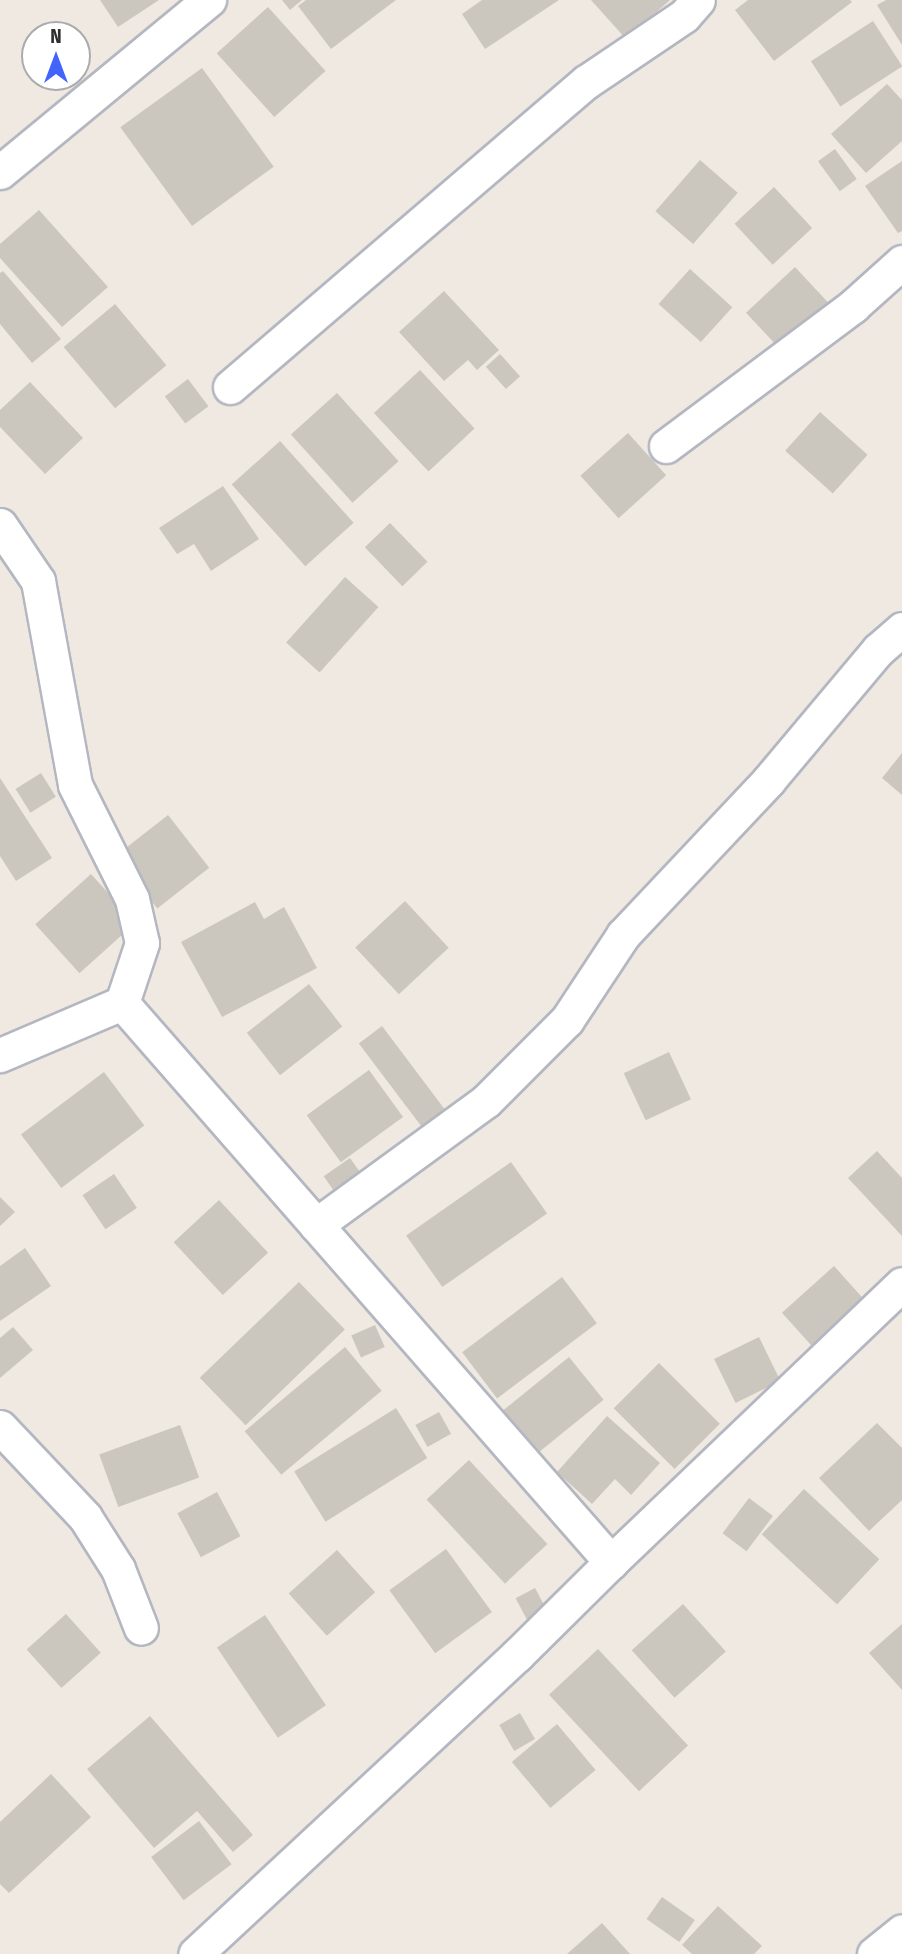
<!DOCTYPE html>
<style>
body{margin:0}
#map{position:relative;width:902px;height:1954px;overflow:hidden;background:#efe9e1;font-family:"Fira Sans Condensed",sans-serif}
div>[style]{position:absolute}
.building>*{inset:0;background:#cbc7bf;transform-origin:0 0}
.roads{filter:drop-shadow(2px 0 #b4b7c1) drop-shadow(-2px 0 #b4b7c1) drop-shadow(0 2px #b4b7c1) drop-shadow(0 -2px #b4b7c1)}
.minor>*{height:33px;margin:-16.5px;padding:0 16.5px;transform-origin:16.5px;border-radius:16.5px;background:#fff}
span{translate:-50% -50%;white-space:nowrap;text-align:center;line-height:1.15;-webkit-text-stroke:6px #fff;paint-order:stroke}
.north{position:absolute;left:21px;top:21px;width:70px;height:70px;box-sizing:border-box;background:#fff;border:2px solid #ababab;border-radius:50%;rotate:0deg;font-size:19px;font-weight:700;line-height:28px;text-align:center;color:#2e2e2e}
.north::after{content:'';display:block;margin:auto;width:24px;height:32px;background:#4264fb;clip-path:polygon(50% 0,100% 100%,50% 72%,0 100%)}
</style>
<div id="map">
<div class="building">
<i style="clip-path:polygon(100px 0,159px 0,118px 27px)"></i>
<i style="clip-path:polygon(282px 0,302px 0,290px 10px)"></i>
<i style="clip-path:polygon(306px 0,396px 0,331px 49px,298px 6px)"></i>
<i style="clip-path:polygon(482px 0,559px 0,485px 49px,462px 14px)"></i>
<i style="clip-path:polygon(591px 0,670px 0,626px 39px)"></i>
<i style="clip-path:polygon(748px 0,850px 0,852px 2px,774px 61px,735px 10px)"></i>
<i style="clip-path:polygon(886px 0,902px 0,902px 45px,877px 5px)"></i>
<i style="left:268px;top:7px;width:86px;height:69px;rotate:48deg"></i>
<i style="left:873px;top:21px;width:54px;height:74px;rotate:57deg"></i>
<i style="left:202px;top:68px;width:122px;height:101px;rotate:54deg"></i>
<i style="clip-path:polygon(887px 84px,902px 100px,902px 141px,866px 173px,831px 134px)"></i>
<i style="left:835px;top:149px;width:37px;height:21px;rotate:54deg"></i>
<i style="left:700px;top:160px;width:50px;height:68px;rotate:41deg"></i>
<i style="clip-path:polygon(902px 161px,902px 231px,898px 233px,865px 186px)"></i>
<i style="left:774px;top:187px;width:56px;height:54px;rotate:47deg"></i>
<i style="clip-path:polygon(39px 210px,108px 287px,62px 327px,0 258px,0 244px)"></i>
<i style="left:795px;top:267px;width:54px;height:67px;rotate:47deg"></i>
<i style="left:690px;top:269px;width:57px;height:47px;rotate:42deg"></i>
<i style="clip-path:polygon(3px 271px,61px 339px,32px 363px,0 324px,0 273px)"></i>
<i style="clip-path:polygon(444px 291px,499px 350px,477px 370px,468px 360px,444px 381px,399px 332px)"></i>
<i style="left:115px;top:304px;width:80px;height:67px;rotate:50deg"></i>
<i style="left:500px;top:354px;width:30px;height:19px;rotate:48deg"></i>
<i style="left:420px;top:370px;width:80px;height:63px;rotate:47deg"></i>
<i style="left:188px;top:379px;width:34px;height:29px;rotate:53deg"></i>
<i style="clip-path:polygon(30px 382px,83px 438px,45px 474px,0 427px,0 410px)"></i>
<i style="left:337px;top:393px;width:92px;height:62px;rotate:48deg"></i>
<i style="left:820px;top:412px;width:64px;height:52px;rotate:42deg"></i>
<i style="left:628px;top:433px;width:57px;height:64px;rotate:48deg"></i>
<i style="left:280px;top:441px;width:110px;height:65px;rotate:48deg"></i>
<i style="clip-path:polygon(223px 486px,259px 539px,211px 571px,194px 544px,177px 554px,159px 528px)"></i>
<i style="left:390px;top:523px;width:54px;height:35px;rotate:46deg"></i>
<i style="left:345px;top:577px;width:45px;height:88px;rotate:42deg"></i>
<i style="clip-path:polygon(902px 753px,902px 795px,882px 778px)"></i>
<i style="left:41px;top:773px;width:28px;height:30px;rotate:58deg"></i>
<i style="clip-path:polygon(0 778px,52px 858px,16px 881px,0 856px)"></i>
<i style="left:168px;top:815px;width:67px;height:66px;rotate:52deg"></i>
<i style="left:91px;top:874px;width:66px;height:75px;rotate:48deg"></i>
<i style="left:405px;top:901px;width:64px;height:68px;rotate:47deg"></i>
<i style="clip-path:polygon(255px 902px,264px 919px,284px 907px,317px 968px,222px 1017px,181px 942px)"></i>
<i style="left:309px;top:984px;width:54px;height:79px;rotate:52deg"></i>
<i style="left:382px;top:1026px;width:111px;height:29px;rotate:53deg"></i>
<i style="left:669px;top:1052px;width:52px;height:50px;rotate:65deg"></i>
<i style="left:369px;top:1070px;width:58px;height:77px;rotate:54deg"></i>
<i style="left:104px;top:1072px;width:67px;height:104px;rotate:53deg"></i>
<i style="clip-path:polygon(877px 1151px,902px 1178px,902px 1236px,848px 1178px)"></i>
<i style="left:350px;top:1158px;width:19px;height:32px;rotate:55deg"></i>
<i style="left:511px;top:1162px;width:63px;height:128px;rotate:55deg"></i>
<i style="left:114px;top:1174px;width:41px;height:38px;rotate:56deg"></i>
<i style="clip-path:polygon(0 1197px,15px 1212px,0 1226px)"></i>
<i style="left:219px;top:1200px;width:72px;height:62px;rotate:47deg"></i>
<i style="clip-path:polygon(25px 1248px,51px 1286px,0 1321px,0 1266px)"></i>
<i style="left:834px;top:1266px;width:48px;height:70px;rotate:48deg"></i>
<i style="left:562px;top:1277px;width:58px;height:125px;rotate:53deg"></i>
<i style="left:299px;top:1282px;width:66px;height:138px;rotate:46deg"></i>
<i style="left:375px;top:1325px;width:24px;height:26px;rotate:66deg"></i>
<i style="clip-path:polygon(13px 1327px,33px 1350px,0 1378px,0 1338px)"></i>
<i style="left:759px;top:1337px;width:49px;height:50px;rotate:64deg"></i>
<i style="left:345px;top:1347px;width:57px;height:131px;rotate:50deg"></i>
<i style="left:569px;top:1357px;width:55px;height:85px;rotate:51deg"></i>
<i style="left:659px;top:1363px;width:86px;height:64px;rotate:45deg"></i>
<i style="left:396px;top:1408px;width:59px;height:120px;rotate:58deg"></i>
<i style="left:439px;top:1412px;width:25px;height:27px;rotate:61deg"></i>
<i style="clip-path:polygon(607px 1416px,660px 1463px,631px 1495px,615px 1479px,592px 1504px,557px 1472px)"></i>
<i style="clip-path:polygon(877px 1423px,902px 1448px,902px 1500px,869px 1531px,819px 1478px)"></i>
<i style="left:180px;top:1425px;width:56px;height:86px;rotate:70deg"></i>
<i style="left:469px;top:1460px;width:115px;height:58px;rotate:47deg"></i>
<i style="left:804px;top:1489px;width:103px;height:62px;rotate:43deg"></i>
<i style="left:217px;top:1492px;width:50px;height:45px;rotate:62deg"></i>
<i style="left:749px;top:1498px;width:30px;height:44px;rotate:37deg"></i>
<i style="left:446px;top:1549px;width:78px;height:70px;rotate:54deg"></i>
<i style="left:337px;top:1550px;width:57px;height:65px;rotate:48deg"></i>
<i style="left:535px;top:1588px;width:30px;height:22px;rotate:62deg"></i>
<i style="left:683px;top:1604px;width:64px;height:69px;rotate:48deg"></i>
<i style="left:66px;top:1614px;width:52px;height:53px;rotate:48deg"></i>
<i style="left:265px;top:1615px;width:109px;height:58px;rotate:56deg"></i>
<i style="clip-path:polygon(902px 1624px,902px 1690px,869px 1653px)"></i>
<i style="left:598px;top:1649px;width:132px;height:67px;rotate:47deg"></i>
<i style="left:520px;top:1713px;width:30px;height:24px;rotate:60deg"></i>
<i style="clip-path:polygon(150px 1716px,253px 1835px,233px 1852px,197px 1811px,154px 1848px,87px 1769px)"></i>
<i style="left:557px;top:1724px;width:60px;height:59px;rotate:50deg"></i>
<i style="clip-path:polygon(51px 1774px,91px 1817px,9px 1893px,0 1884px,0 1822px)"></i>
<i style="left:199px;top:1821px;width:54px;height:60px;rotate:53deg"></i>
<i style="left:662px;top:1897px;width:40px;height:27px;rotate:35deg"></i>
<i style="clip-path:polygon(718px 1906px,762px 1946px,754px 1954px,692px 1954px,682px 1945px)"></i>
<i style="clip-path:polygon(602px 1923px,630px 1954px,567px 1954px)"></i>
</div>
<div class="roads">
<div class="minor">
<i style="left:0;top:172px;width:271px;rotate:-39.5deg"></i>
<i style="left:230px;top:387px;width:469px;rotate:-40.6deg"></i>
<i style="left:586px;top:82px;width:118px;rotate:-34deg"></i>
<i style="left:684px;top:16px;width:21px;rotate:-49deg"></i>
<i style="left:666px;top:446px;width:234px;rotate:-36.8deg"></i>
<i style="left:853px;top:306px;width:66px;rotate:-41.9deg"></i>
<i style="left:0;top:525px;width:68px;rotate:55.8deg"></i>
<i style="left:38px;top:581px;width:207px;rotate:79.7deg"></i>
<i style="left:75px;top:785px;width:127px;rotate:63.4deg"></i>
<i style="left:132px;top:899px;width:45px;rotate:77.2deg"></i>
<i style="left:142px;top:943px;width:63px;rotate:108.4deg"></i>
<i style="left:122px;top:1003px;width:133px;rotate:156.9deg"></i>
<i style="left:122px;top:1003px;width:743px;rotate:48.82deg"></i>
<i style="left:611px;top:1562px;width:132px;rotate:135.3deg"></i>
<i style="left:517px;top:1655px;width:439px;rotate:137.1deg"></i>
<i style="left:316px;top:1225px;width:210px;rotate:-36.1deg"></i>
<i style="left:486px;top:1101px;width:115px;rotate:-45deg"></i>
<i style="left:567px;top:1020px;width:102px;rotate:-56.6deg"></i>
<i style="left:623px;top:935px;width:212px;rotate:-46.7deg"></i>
<i style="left:768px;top:781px;width:171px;rotate:-50deg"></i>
<i style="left:878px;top:650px;width:32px;rotate:-41deg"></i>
<i style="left:0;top:1427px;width:124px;rotate:46.6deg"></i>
<i style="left:85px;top:1517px;width:62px;rotate:57.6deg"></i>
<i style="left:118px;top:1569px;width:63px;rotate:68.7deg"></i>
<i style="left:611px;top:1562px;width:402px;rotate:-43.7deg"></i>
<i style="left:874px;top:1954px;width:36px;rotate:-39deg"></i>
</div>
</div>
<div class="north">N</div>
</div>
